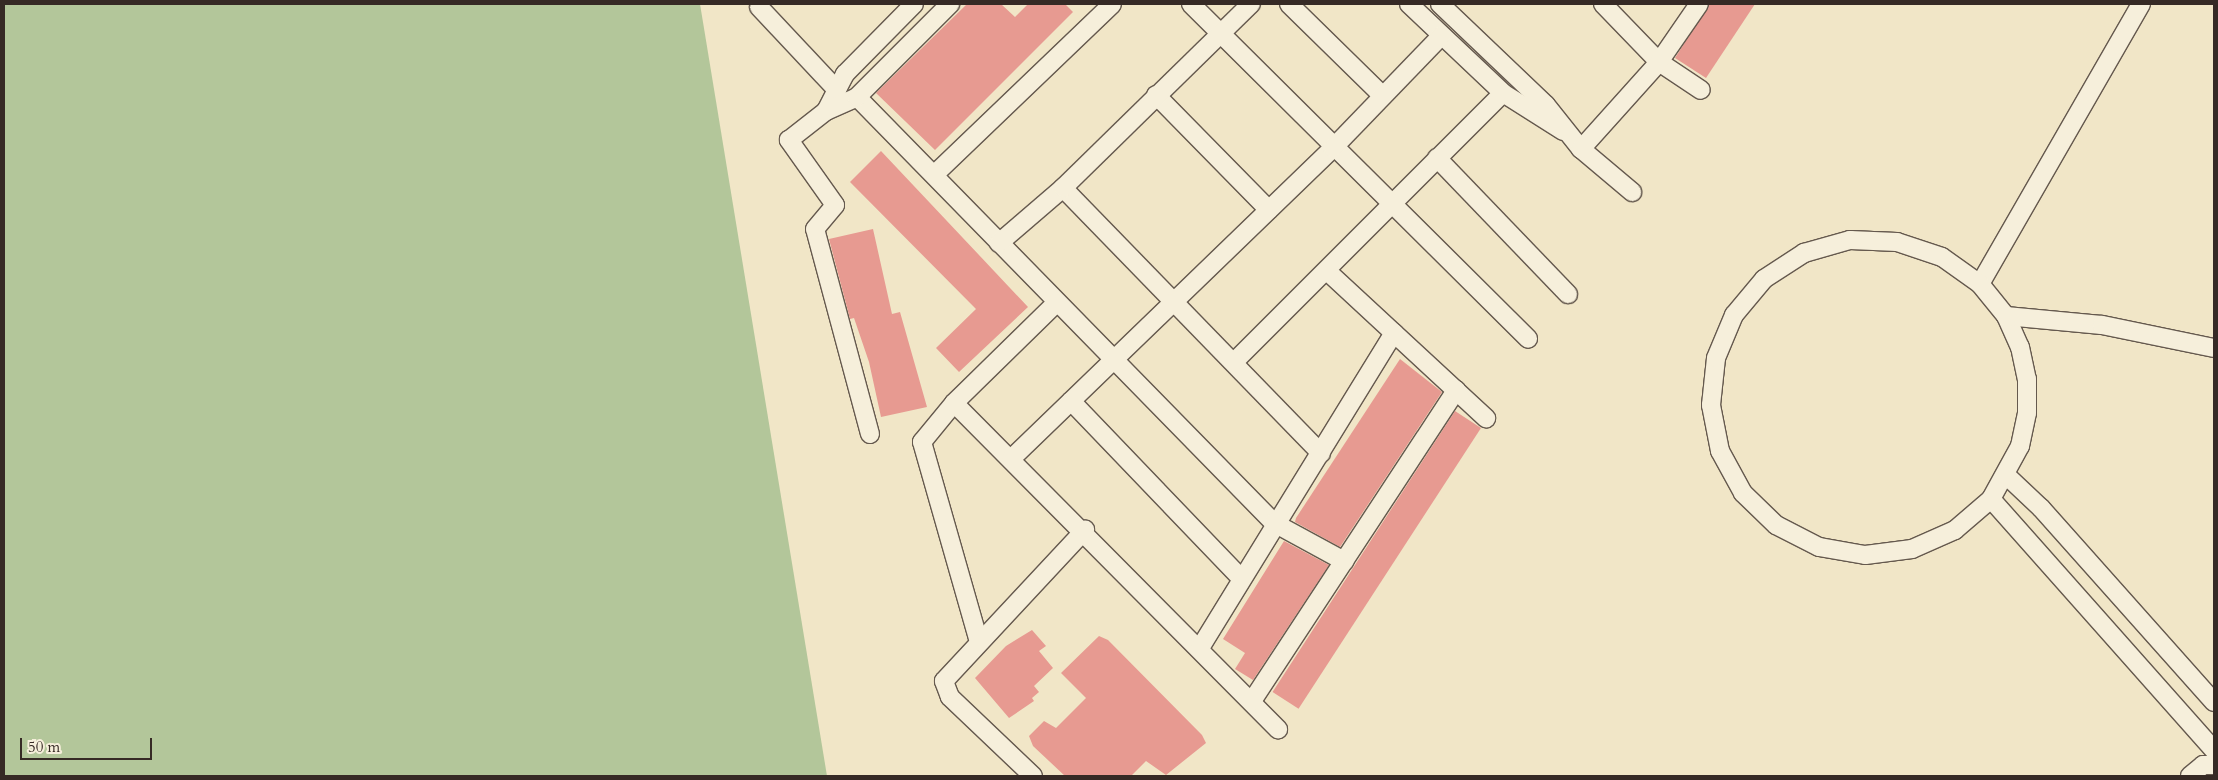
<!DOCTYPE html>
<style>
body{margin:0}
#map{position:relative;width:2218px;height:780px;overflow:hidden;background:#f1e6c7;font-family:Cardo,serif}
div>[style]{position:absolute}
.green>*{inset:0;background:#b3c69a}
.building>*{inset:0;background:#e79a91;transform-origin:0 0}
.roads{filter:drop-shadow(1px 0 #65594e) drop-shadow(-1px 0 #65594e) drop-shadow(0 1px #65594e) drop-shadow(0 -1px #65594e)}
.minor>*{height:18px;margin:-9px;padding:0 9px;transform-origin:9px;border-radius:9px;background:#f6efdb}
span{translate:-50% -50%;white-space:nowrap;text-align:center;line-height:1.15;-webkit-text-stroke:4px #f6efdb;paint-order:stroke}
.frame{position:absolute;inset:0;border:5px solid #362a25;pointer-events:none}
.scale{position:absolute;left:20px;top:738px;width:132px;height:22px;box-sizing:border-box;border:2px solid #362a25;border-top:0;padding-left:6px;font-size:15px;line-height:18px;white-space:nowrap;color:#362a25;-webkit-text-stroke:4px #f6efdb;paint-order:stroke}
</style>
<div id="map">
<div class="green">
<i style="clip-path:polygon(4px 4px,700px 4px,827px 776px,4px 776px)"></i>
</div>
<div class="building">
<i style="clip-path:polygon(967px 4px,1001px 4px,1015px 17px,1028px 4px,1065px 4px,1073px 12px,935px 150px,876px 93px)"></i>
<i style="clip-path:polygon(1709px 4px,1755px 4px,1706px 78px,1675px 58px)"></i>
<i style="clip-path:polygon(881px 151px,1028px 307px,959px 372px,936px 348px,976px 309px,850px 182px)"></i>
<i style="clip-path:polygon(873px 229px,892px 314px,900px 312px,927px 407px,881px 417px,869px 362px,854px 318px,850px 319px,829px 239px)"></i>
<i style="clip-path:polygon(1400px 359px,1442px 392px,1340px 547px,1295px 522px,1296px 518px)"></i>
<i style="left:1455px;top:411px;width:31px;height:335px;rotate:33deg"></i>
<i style="clip-path:polygon(1284px 541px,1329px 565px,1253px 680px,1235px 669px,1245px 653px,1223px 639px)"></i>
<i style="clip-path:polygon(1032px 630px,1046px 646px,1039px 651px,1053px 668px,1034px 686px,1039px 692px,1032px 698px,1034px 701px,1009px 718px,975px 678px,1006px 646px)"></i>
<i style="clip-path:polygon(1099px 636px,1108px 640px,1202px 735px,1206px 743px,1166px 775px,1146px 761px,1131px 776px,1065px 776px,1033px 746px,1029px 736px,1044px 721px,1056px 728px,1086px 698px,1061px 673px)"></i>
</div>
<div class="roads">
<div class="minor">
<i style="left:1191px;top:4px;width:475px;rotate:44.8deg"></i>
<i style="left:1289px;top:4px;width:130px;rotate:44.4deg"></i>
<i style="left:1409px;top:4px;width:129px;rotate:43.4deg"></i>
<i style="left:1503px;top:93px;width:71px;rotate:32.3deg"></i>
<i style="left:1440px;top:4px;width:146px;rotate:43.6deg"></i>
<i style="left:1546px;top:105px;width:56px;rotate:51.5deg"></i>
<i style="left:1581px;top:149px;width:67px;rotate:40.1deg"></i>
<i style="left:1603px;top:4px;width:81px;rotate:46deg"></i>
<i style="left:1659px;top:62px;width:50px;rotate:33.7deg"></i>
<i style="left:759px;top:7px;width:114px;rotate:46.8deg"></i>
<i style="left:1156px;top:95px;width:161px;rotate:45.5deg"></i>
<i style="left:857px;top:97px;width:596px;rotate:45.61deg"></i>
<i style="left:1274px;top:523px;width:80px;rotate:28.5deg"></i>
<i style="left:826px;top:111px;width:42px;rotate:-62.8deg"></i>
<i style="left:845px;top:74px;width:98px;rotate:-45.4deg"></i>
<i style="left:1581px;top:149px;width:117px;rotate:-48.1deg"></i>
<i style="left:1659px;top:62px;width:70px;rotate:-55.4deg"></i>
<i style="left:1437px;top:158px;width:189px;rotate:46.1deg"></i>
<i style="left:935px;top:174px;width:245px;rotate:-43.8deg"></i>
<i style="left:1063px;top:188px;width:370px;rotate:45.8deg"></i>
<i style="left:999px;top:243px;width:84px;rotate:-40.7deg"></i>
<i style="left:1063px;top:188px;width:263px;rotate:-44.4deg"></i>
<i style="left:1327px;top:271px;width:217px;rotate:42.8deg"></i>
<i style="left:1980px;top:284px;width:323px;rotate:-60.1deg"></i>
<i style="left:2006px;top:316px;width:34px;rotate:66deg"></i>
<i style="left:2020px;top:347px;width:33px;rotate:78deg"></i>
<i style="left:2027px;top:379px;width:34px;rotate:90deg"></i>
<i style="left:2027px;top:413px;width:34px;rotate:102deg"></i>
<i style="left:2020px;top:446px;width:60px;rotate:118.7deg"></i>
<i style="left:1991px;top:499px;width:48px;rotate:139.3deg"></i>
<i style="left:1955px;top:530px;width:47px;rotate:156.2deg"></i>
<i style="left:1912px;top:549px;width:47px;rotate:172.7deg"></i>
<i style="left:1865px;top:555px;width:47px;rotate:-170.1deg"></i>
<i style="left:1819px;top:547px;width:48px;rotate:-152.9deg"></i>
<i style="left:1776px;top:525px;width:46px;rotate:-135.9deg"></i>
<i style="left:1743px;top:493px;width:48px;rotate:-118.7deg"></i>
<i style="left:1720px;top:451px;width:47px;rotate:-101.1deg"></i>
<i style="left:1711px;top:405px;width:47px;rotate:-83.9deg"></i>
<i style="left:1716px;top:358px;width:47px;rotate:-67.3deg"></i>
<i style="left:1734px;top:315px;width:47px;rotate:-50.2deg"></i>
<i style="left:1764px;top:279px;width:48px;rotate:-33deg"></i>
<i style="left:1804px;top:253px;width:48px;rotate:-15.8deg"></i>
<i style="left:1850px;top:240px;width:47px;rotate:2.4deg"></i>
<i style="left:1897px;top:242px;width:47px;rotate:18.4deg"></i>
<i style="left:1942px;top:257px;width:47px;rotate:35.4deg"></i>
<i style="left:1980px;top:284px;width:41px;rotate:50.9deg"></i>
<i style="left:2006px;top:316px;width:96px;rotate:5.4deg"></i>
<i style="left:2102px;top:325px;width:114px;rotate:11.6deg"></i>
<i style="left:1235px;top:361px;width:379px;rotate:-45deg"></i>
<i style="left:1071px;top:401px;width:245px;rotate:46.2deg"></i>
<i style="left:954px;top:403px;width:460px;rotate:45.2deg"></i>
<i style="left:870px;top:434px;width:212px;rotate:-105deg"></i>
<i style="left:815px;top:229px;width:31px;rotate:-50deg"></i>
<i style="left:835px;top:205px;width:80px;rotate:-125.3deg"></i>
<i style="left:789px;top:140px;width:47px;rotate:-38.1deg"></i>
<i style="left:826px;top:111px;width:34px;rotate:-24deg"></i>
<i style="left:857px;top:97px;width:132px;rotate:-45deg"></i>
<i style="left:1011px;top:459px;width:448px;rotate:-44deg"></i>
<i style="left:1333px;top:148px;width:156px;rotate:-46deg"></i>
<i style="left:2007px;top:476px;width:47px;rotate:43.3deg"></i>
<i style="left:2041px;top:508px;width:260px;rotate:48.3deg"></i>
<i style="left:1991px;top:499px;width:336px;rotate:48.4deg"></i>
<i style="left:979px;top:642px;width:208px;rotate:-105.9deg"></i>
<i style="left:922px;top:442px;width:50px;rotate:-50.6deg"></i>
<i style="left:954px;top:403px;width:143px;rotate:-44.4deg"></i>
<i style="left:1200px;top:648px;width:370px;rotate:-58.4deg"></i>
<i style="left:1252px;top:701px;width:372px;rotate:-56.7deg"></i>
<i style="left:1033px;top:776px;width:115px;rotate:-136.4deg"></i>
<i style="left:950px;top:697px;width:17px;rotate:-111deg"></i>
<i style="left:944px;top:681px;width:207px;rotate:-47deg"></i>
<i style="left:2190px;top:776px;width:17px;rotate:-40deg"></i>
<i style="left:2203px;top:765px;width:11px"></i>
</div>
</div>
<div class="frame"></div>
<div class="scale">50 m</div>
</div>
